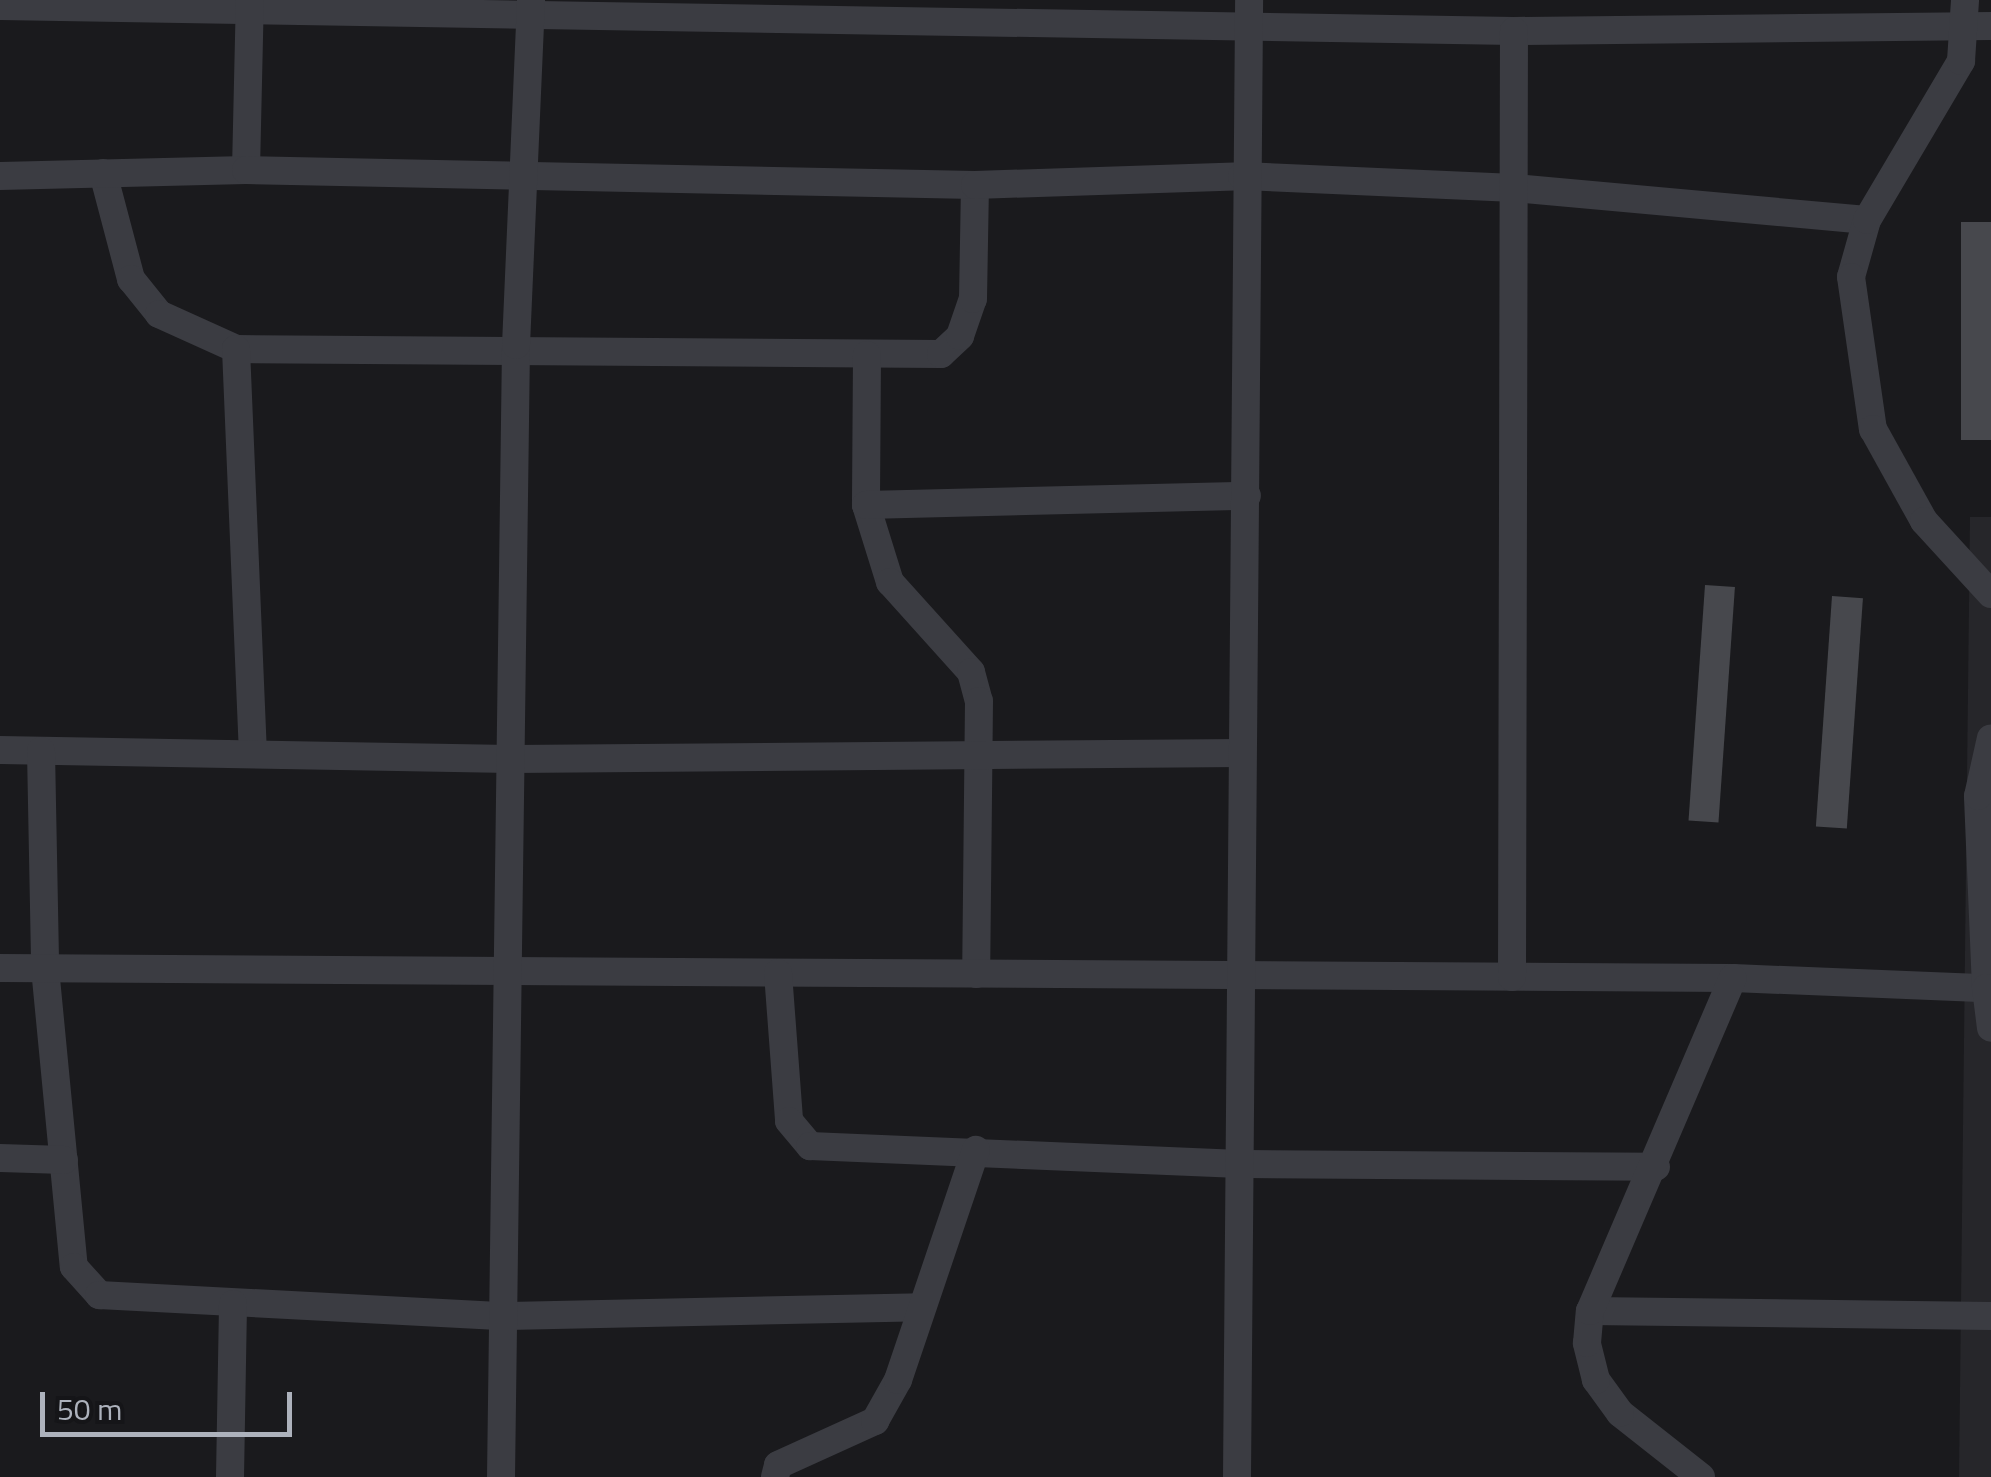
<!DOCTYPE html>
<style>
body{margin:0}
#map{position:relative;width:1991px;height:1477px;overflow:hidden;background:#1a1a1d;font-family:"Titillium Web",sans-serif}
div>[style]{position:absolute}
.built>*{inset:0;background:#26262a}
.building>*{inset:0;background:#47484d;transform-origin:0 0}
.street>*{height:28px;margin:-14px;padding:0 14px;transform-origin:14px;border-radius:14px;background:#3b3c42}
span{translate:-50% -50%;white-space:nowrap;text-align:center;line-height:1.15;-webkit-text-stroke:9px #151518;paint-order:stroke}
.scale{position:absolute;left:40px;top:1392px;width:252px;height:45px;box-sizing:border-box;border:5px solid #adb2bc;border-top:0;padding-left:12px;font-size:30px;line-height:35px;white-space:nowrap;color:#adb2bc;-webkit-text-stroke:8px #151518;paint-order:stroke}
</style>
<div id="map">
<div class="built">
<i style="clip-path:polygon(1970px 517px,1991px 517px,1991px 1477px,1959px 1477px)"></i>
</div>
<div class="building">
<i style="left:1961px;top:222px;width:30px;height:218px"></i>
<i style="left:1705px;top:585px;width:30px;height:236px;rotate:4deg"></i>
<i style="left:1832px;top:596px;width:31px;height:231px;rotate:4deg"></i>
</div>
<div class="street">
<i style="left:0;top:6px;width:1514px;rotate:0.95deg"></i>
<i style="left:1514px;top:31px;width:477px;rotate:-0.6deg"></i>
<i style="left:246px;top:170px;width:170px;rotate:-88.7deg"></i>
<i style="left:103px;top:173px;width:110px;rotate:75.2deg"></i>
<i style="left:131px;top:279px;width:45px;rotate:51.3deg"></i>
<i style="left:159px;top:314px;width:85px;rotate:24.4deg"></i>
<i style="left:236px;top:349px;width:705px;rotate:0.41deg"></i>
<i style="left:941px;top:354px;width:26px;rotate:-43deg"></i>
<i style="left:960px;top:336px;width:39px;rotate:-71deg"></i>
<i style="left:973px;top:299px;width:114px;rotate:-89deg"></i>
<i style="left:0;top:176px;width:246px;rotate:-1.4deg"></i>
<i style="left:246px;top:170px;width:729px;rotate:1.18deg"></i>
<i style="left:975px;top:185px;width:267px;rotate:-1.9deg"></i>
<i style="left:1242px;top:176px;width:273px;rotate:2.5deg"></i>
<i style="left:1515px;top:188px;width:353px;rotate:5.2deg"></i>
<i style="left:1867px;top:220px;width:59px;rotate:105.7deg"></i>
<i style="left:1851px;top:277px;width:154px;rotate:81.8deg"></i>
<i style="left:1873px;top:429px;width:105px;rotate:61deg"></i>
<i style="left:1924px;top:521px;width:99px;rotate:47.5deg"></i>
<i style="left:1867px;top:220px;width:185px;rotate:-59.4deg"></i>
<i style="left:1961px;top:61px;width:61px;rotate:-86.2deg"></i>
<i style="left:236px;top:349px;width:405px;rotate:87.6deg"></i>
<i style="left:867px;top:355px;width:150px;rotate:90.4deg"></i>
<i style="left:866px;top:505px;width:81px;rotate:72.7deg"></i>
<i style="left:890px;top:582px;width:121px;rotate:48deg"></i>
<i style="left:971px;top:672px;width:30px;rotate:75deg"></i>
<i style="left:979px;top:701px;width:273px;rotate:90.6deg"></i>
<i style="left:866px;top:505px;width:381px;rotate:-1.4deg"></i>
<i style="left:0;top:750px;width:513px;rotate:1.01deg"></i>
<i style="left:513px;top:759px;width:729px;rotate:-0.47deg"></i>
<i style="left:41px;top:751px;width:217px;rotate:88.9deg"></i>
<i style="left:45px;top:968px;width:300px;rotate:84.5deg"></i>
<i style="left:74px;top:1267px;width:38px;rotate:48deg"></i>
<i style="left:99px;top:1295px;width:405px;rotate:3deg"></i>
<i style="left:503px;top:1316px;width:419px;rotate:-1.2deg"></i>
<i style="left:0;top:968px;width:1733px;rotate:0.33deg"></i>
<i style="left:1733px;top:978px;width:253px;rotate:2.3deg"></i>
<i style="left:1986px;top:988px;width:192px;rotate:-92.4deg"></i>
<i style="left:1978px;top:796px;width:59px;rotate:-77.4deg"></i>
<i style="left:778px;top:973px;width:148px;rotate:85.7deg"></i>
<i style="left:789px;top:1121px;width:33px;rotate:50deg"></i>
<i style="left:810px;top:1146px;width:436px;rotate:2.4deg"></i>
<i style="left:1246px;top:1164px;width:410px;rotate:0.4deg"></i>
<i style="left:1512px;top:977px;width:946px;rotate:-89.88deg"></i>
<i style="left:1986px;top:988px;width:40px;rotate:82.9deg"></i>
<i style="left:0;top:1158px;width:64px;rotate:1.8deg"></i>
<i style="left:1590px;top:1311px;width:401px;rotate:0.7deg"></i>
<i style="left:230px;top:1477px;width:173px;rotate:-89deg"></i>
<i style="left:501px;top:1477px;width:1132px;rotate:-89.24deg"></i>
<i style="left:516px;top:345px;width:344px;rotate:-87.5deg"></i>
<i style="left:775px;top:1477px;width:12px;rotate:-76deg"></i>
<i style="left:778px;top:1465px;width:107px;rotate:-24.4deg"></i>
<i style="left:875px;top:1421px;width:47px;rotate:-60.7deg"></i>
<i style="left:898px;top:1380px;width:243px;rotate:-71.3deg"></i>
<i style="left:1237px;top:1477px;width:1477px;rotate:-89.53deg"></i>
<i style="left:1701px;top:1477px;width:103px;rotate:-141.7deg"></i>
<i style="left:1620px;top:1413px;width:41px;rotate:-126deg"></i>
<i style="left:1596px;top:1380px;width:38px;rotate:-104deg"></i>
<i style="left:1587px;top:1343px;width:32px;rotate:-85deg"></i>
<i style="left:1590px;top:1311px;width:362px;rotate:-66.8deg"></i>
</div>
<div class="scale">50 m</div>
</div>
